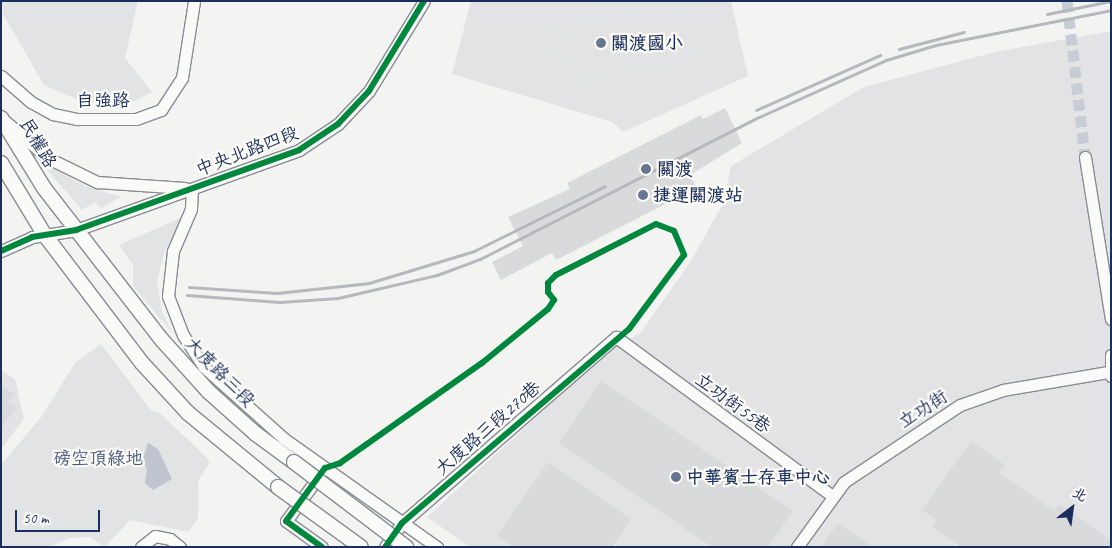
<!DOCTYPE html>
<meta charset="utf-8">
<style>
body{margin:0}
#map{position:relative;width:1112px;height:548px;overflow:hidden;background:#f3f3f2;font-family:Caveat,"LXGW WenKai TC",sans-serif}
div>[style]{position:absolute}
.built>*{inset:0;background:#e3e3e5}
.green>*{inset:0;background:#e2e3e5}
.water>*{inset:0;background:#c0c4ce}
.building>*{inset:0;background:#d9dadb}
.minor-tunnel>*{height:11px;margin-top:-5.5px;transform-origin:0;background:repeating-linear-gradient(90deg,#c8ccd4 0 11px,transparent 0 16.5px)}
.roads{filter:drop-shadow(1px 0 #888c94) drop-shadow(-1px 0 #888c94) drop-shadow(0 1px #888c94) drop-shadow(0 -1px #888c94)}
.minor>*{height:11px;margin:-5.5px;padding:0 5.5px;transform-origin:5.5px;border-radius:5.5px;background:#fafaf8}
.major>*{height:14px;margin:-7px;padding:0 7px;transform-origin:7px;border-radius:7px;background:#fafaf8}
.rail>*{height:3px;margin:-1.5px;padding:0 1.5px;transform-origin:1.5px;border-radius:1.5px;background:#b5b8bc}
.bridges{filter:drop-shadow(1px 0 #888c94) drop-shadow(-1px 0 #888c94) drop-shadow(0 1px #888c94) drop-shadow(0 -1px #888c94)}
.major-bridge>*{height:14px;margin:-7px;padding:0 7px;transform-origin:7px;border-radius:7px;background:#fafaf8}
.cycleway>*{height:6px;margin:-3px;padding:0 3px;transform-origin:3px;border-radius:3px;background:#00873e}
.dots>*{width:14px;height:14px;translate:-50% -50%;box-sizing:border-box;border:2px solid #fdfcf7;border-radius:50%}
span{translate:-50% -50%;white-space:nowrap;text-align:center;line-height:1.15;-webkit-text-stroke:4.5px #fdfcf7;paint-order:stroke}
.poi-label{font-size:18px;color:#1b2f5e;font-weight:700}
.left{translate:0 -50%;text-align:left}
.street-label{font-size:18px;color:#1b2f5e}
.park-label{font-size:18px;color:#49597d}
.frame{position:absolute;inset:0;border:2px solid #1b2f5e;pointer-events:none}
.north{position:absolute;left:1047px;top:483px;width:50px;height:50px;-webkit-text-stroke:4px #fdfcf7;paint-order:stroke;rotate:30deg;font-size:14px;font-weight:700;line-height:20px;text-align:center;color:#1b2f5e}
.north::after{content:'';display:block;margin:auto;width:18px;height:22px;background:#1b2f5e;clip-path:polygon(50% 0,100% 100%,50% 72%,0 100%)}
.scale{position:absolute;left:15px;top:510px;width:85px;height:22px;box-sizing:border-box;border:2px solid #1b2f5e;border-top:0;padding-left:6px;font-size:15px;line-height:18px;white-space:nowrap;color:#1b2f5e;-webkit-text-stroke:4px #fdfcf7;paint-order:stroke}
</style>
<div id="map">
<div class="built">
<i style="clip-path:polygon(471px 1px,731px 1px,748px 76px,623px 132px,612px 122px,452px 74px)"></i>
<i style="clip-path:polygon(1111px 31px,1111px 547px,470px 547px,427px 517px,608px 352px,641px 332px,689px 264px,724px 202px,731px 166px,864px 87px,995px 52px)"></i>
<i style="clip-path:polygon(1px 370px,15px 379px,24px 419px,1px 449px)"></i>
</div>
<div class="green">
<i style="clip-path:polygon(2px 1px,138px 1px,125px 58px,152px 92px,130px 103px,85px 103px,44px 85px,3px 14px)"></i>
<i style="clip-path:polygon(evenodd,647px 1px,687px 1px,701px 15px,705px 36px,692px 61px,583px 86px,555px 68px,551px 54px,558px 32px,551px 33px,549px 23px,647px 1px,662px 8px,673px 9px,691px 25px,693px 35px,680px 53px,587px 73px,565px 60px,563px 41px,578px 25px,662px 8px)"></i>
<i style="clip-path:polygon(52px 168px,85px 186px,121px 197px,101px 208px,95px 202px,82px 210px,48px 171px)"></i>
<i style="clip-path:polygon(185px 216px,165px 250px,157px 280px,162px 312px,173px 334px,133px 286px,133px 265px,119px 245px)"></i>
<i style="clip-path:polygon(101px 344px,151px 410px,161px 414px,210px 461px,198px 482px,198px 518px,189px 532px,130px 520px,105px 547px,89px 537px,70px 538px,49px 547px,1px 547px,1px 465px,42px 416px,75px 363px)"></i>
</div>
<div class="water">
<i style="clip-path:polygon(148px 443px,158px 449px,172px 479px,153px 490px,145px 483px,147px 469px,143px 459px)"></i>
</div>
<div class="building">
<i style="clip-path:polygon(725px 108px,742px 143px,690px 175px,697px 188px,556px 260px,552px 253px,501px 280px,492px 262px,523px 246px,508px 217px,570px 189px,567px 183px,701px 115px,703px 119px)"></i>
<i style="clip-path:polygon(601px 381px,793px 511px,768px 547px,712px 547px,559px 443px)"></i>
<i style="clip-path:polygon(1px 386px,14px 394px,8px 402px,16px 408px,1px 429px)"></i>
<i style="clip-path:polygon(971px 441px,1005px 465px,999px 473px,1054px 511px,1059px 504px,1111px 540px,1111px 547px,961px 547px,932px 527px,936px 520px,922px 510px)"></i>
<i style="clip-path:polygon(548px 462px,631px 519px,612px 547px,513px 547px,497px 536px)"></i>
<i style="clip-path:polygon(838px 523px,873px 547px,821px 547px)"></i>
</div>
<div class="minor-tunnel">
<i style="left:1067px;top:1px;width:157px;rotate:83.4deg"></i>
</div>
<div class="roads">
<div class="minor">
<i style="left:1px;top:76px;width:40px;rotate:41deg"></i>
<i style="left:31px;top:102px;width:25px;rotate:29deg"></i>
<i style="left:53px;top:114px;width:25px;rotate:12deg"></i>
<i style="left:77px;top:119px;width:59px"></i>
<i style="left:136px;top:119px;width:27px;rotate:-20deg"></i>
<i style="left:161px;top:110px;width:38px;rotate:-57deg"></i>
<i style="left:182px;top:78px;width:78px;rotate:-81.1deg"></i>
<i style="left:6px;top:122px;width:55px;rotate:40.6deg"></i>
<i style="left:48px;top:158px;width:55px;rotate:26.1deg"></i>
<i style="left:97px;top:182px;width:88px;rotate:3.9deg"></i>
<i style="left:1085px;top:157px;width:164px;rotate:80.9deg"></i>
<i style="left:192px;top:189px;width:20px;rotate:93deg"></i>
<i style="left:191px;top:209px;width:46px;rotate:113.2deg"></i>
<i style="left:173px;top:251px;width:45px;rotate:96.3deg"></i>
<i style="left:168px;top:296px;width:42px;rotate:69deg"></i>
<i style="left:183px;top:335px;width:38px;rotate:57deg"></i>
<i style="left:204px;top:367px;width:106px;rotate:41.9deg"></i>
<i style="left:283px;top:438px;width:189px;rotate:35.3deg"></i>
<i style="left:1px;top:251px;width:34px;rotate:-24deg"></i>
<i style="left:32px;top:237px;width:45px;rotate:-9deg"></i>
<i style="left:76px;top:230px;width:237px;rotate:-19.7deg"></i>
<i style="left:299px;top:150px;width:47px;rotate:-33.7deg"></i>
<i style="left:338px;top:124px;width:45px;rotate:-46.8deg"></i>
<i style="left:369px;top:91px;width:105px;rotate:-58.6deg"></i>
<i style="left:1111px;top:355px;width:21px;rotate:90deg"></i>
<i style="left:321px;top:473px;width:59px;rotate:126.1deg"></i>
<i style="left:286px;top:521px;width:44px;rotate:35.8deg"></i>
<i style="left:141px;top:547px;width:18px;rotate:-38deg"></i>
<i style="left:155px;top:536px;width:15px;rotate:11deg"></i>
<i style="left:170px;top:539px;width:13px;rotate:39deg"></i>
<i style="left:385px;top:547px;width:29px;rotate:-55deg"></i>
<i style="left:402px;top:523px;width:284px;rotate:-41deg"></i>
<i style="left:616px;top:337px;width:267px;rotate:36.3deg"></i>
<i style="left:797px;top:547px;width:80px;rotate:-54.1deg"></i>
<i style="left:844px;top:482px;width:139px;rotate:-33.6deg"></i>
<i style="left:960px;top:405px;width:46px;rotate:-19.2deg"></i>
<i style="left:1003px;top:390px;width:107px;rotate:-9.7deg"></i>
</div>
<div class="major">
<i style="left:1px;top:118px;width:82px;rotate:58.4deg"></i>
<i style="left:44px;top:188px;width:192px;rotate:52.2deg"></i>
<i style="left:162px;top:340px;width:70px;rotate:47.9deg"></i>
<i style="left:209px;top:392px;width:63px;rotate:41.8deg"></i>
<i style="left:256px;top:434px;width:47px;rotate:36.4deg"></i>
<i style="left:1px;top:163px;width:83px;rotate:58.8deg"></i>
<i style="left:44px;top:234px;width:162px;rotate:52.8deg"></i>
<i style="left:142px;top:363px;width:68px;rotate:47.4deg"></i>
<i style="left:188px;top:413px;width:117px;rotate:39.4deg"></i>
</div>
</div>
<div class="rail">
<i style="left:1047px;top:14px;width:65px;rotate:-11.5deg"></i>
<i style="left:899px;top:49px;width:67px;rotate:-14.7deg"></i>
<i style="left:756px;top:110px;width:136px;rotate:-23.9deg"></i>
<i style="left:189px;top:287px;width:88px;rotate:3.9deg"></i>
<i style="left:277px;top:293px;width:93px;rotate:-6.2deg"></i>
<i style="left:369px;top:283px;width:110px;rotate:-16.9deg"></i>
<i style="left:474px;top:251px;width:146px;rotate:-26.4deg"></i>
<i style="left:187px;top:295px;width:93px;rotate:4.3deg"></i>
<i style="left:280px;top:302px;width:58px;rotate:-3.9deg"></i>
<i style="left:338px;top:298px;width:102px;rotate:-13.1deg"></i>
<i style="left:437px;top:275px;width:46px;rotate:-20.4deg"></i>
<i style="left:480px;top:259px;width:313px;rotate:-27deg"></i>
<i style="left:759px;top:117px;width:139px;rotate:-24.2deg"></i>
<i style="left:886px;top:60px;width:52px;rotate:-16.7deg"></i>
<i style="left:936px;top:45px;width:178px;rotate:-11.3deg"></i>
</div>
<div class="bridges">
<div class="major-bridge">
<i style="left:294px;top:462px;width:141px;rotate:37.2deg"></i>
<i style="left:278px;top:487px;width:102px;rotate:35.9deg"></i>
</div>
</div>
<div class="cycleway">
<i style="left:1px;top:251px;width:34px;rotate:-24deg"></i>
<i style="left:32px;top:237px;width:45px;rotate:-9deg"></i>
<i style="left:76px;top:230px;width:237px;rotate:-19.7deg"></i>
<i style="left:299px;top:150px;width:47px;rotate:-33.7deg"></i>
<i style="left:338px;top:124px;width:45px;rotate:-46.8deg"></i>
<i style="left:369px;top:91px;width:105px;rotate:-58.6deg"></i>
<i style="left:322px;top:547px;width:44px;rotate:-144.2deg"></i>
<i style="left:286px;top:521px;width:66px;rotate:-53.7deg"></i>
<i style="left:325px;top:468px;width:16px;rotate:-18deg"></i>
<i style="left:340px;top:463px;width:174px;rotate:-35.2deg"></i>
<i style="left:482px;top:363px;width:85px;rotate:-39.3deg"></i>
<i style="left:548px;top:309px;width:11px;rotate:-56deg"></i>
<i style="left:554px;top:300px;width:10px;rotate:-127deg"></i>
<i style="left:548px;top:292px;width:9px;rotate:-90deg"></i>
<i style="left:548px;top:283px;width:11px;rotate:-45deg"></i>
<i style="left:556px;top:275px;width:112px;rotate:-27deg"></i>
<i style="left:656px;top:224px;width:19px;rotate:21deg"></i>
<i style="left:674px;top:231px;width:26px;rotate:67deg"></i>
<i style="left:684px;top:255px;width:92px;rotate:126.6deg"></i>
<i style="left:629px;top:329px;width:299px;rotate:139.5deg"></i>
<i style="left:402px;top:523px;width:29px;rotate:125deg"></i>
</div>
<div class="dots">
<i style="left:601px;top:43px;background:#677492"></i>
<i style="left:646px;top:169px;background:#677492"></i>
<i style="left:643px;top:195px;background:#677492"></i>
<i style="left:676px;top:477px;background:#677492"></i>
</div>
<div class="poi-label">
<span class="left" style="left:611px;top:43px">關渡國小</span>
<span class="left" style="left:657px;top:169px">關渡</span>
<span class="left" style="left:653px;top:195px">捷運關渡站</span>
<span class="left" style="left:686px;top:477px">中華賓士存車中心</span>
</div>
<div class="street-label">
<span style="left:103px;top:100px">自強路</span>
<span style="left:38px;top:143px;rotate:59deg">民權路</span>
<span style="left:247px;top:151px;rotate:-21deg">中央北路四段</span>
<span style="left:220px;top:372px;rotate:45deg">大度路三段</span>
<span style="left:733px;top:403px;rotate:36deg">立功街55巷</span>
<span style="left:923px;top:409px;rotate:-33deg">立功街</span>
<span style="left:488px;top:428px;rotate:-41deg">大度路三段270巷</span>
</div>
<div class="park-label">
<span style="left:98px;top:458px">磅空頂綠地</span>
</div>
<div class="frame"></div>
<div class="north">北</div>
<div class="scale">50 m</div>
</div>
